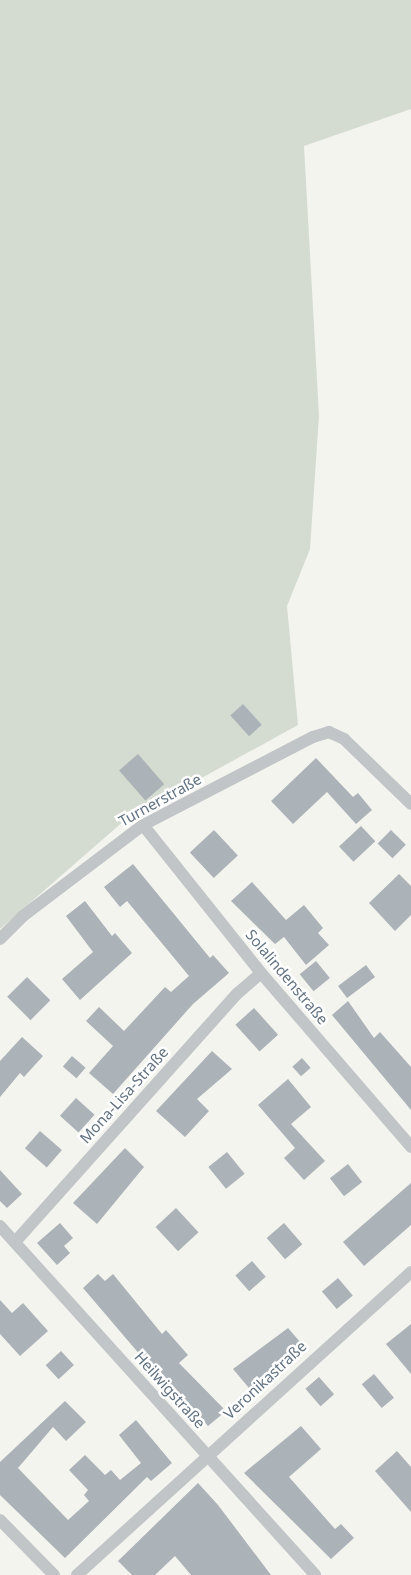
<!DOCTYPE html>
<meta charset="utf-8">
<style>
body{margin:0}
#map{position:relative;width:411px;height:1575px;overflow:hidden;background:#f4f4ef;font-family:"Noto Sans",sans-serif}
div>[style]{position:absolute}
.green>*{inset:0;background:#d4dbd0}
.building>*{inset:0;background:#abb2b8;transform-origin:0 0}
.street>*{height:12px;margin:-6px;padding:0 6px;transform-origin:6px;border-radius:6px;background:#c1c5c8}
span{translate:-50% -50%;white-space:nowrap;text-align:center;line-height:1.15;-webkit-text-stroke:5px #fff;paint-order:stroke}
.street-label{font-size:15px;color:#617282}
</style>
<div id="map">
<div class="green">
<i style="clip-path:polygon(0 0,411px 0,411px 109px,304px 146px,319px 416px,310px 549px,287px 606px,298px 725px,125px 820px,0 929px)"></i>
</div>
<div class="building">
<i style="left:243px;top:704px;width:28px;height:17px;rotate:48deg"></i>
<i style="left:138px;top:754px;width:40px;height:25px;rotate:49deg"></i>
<i style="clip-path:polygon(316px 758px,353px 797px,358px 793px,372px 810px,356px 824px,327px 792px,293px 824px,271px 801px)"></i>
<i style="left:361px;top:826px;width:21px;height:30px;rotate:47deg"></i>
<i style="left:214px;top:830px;width:35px;height:33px;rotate:47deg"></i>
<i style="left:391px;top:830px;width:21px;height:19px;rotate:45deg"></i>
<i style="clip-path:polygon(133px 864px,210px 958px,213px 955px,229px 973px,193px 1004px,113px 1094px,89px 1073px,113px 1046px,86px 1021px,99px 1007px,124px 1031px,165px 987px,171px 992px,189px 976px,127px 901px,120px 907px,104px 887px)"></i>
<i style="clip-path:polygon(399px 874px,411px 886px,411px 915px,395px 931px,369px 903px)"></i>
<i style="clip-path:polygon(252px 882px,286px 920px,304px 905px,323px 928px,318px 933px,329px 945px,306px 965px,284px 937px,275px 944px,231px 901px)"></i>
<i style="clip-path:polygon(85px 901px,112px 936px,115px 933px,132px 953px,80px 1000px,62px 979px,93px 952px,66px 916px)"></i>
<i style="left:316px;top:961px;width:22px;height:21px;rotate:51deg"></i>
<i style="left:366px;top:965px;width:15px;height:35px;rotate:53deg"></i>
<i style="left:27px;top:977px;width:33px;height:28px;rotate:45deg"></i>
<i style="clip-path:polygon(348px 1001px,374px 1038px,380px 1032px,411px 1067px,411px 1110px,332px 1015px)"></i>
<i style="left:254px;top:1008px;width:36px;height:25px;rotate:48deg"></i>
<i style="clip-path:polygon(22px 1037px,43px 1056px,24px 1077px,20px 1073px,0 1097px,0 1061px)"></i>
<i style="clip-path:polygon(212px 1051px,232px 1069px,197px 1099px,209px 1111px,185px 1137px,156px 1111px)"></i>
<i style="left:72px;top:1056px;width:18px;height:14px;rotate:41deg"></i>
<i style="left:302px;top:1058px;width:13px;height:13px;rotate:48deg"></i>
<i style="clip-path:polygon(288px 1079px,311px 1107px,291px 1124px,325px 1161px,304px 1180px,284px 1158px,295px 1148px,258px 1105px)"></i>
<i style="left:76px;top:1098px;width:25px;height:24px;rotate:42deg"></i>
<i style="left:40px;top:1131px;width:29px;height:23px;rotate:41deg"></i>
<i style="clip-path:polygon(125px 1148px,144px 1167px,97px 1224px,73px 1203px)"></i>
<i style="left:227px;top:1152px;width:28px;height:24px;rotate:51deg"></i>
<i style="left:348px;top:1164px;width:23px;height:23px;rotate:52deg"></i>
<i style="clip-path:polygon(0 1170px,22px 1194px,7px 1208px,0 1201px)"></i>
<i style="clip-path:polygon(411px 1183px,411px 1225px,364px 1266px,343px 1242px)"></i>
<i style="left:176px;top:1208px;width:33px;height:28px;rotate:47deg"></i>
<i style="clip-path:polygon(60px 1223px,73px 1238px,64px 1246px,70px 1253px,57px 1265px,37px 1243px)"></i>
<i style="left:284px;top:1223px;width:28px;height:23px;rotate:49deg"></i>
<i style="left:252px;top:1261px;width:21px;height:22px;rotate:49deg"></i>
<i style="clip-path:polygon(98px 1274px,105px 1281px,113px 1274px,162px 1334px,166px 1330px,188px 1355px,179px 1363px,226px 1411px,208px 1426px,192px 1407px,188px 1411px,83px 1288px)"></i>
<i style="left:338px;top:1278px;width:23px;height:21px;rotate:50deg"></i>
<i style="clip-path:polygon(0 1300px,12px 1313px,23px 1303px,48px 1331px,20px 1356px,0 1334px)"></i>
<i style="clip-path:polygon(411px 1324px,411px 1374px,386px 1344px)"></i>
<i style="clip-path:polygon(288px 1328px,301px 1343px,249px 1388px,233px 1369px)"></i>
<i style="left:61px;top:1351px;width:19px;height:21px;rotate:47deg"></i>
<i style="left:374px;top:1374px;width:31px;height:16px;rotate:50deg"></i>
<i style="left:319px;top:1377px;width:23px;height:18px;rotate:49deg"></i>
<i style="clip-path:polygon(65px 1401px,86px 1422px,66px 1441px,53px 1427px,18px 1468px,68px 1520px,89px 1501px,84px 1495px,88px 1490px,69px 1470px,85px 1455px,105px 1475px,111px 1470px,120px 1480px,141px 1463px,119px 1435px,136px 1420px,172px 1463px,151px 1481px,147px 1477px,65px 1558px,0 1495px,0 1462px)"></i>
<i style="clip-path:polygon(301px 1426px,321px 1449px,289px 1477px,335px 1529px,341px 1524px,354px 1538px,331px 1559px,244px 1473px)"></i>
<i style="clip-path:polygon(397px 1451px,411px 1467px,411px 1512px,375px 1471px)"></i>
<i style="clip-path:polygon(198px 1483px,218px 1505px,271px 1575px,191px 1575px,175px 1556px,155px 1575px,132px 1575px,118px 1561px)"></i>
</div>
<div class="street">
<i style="left:143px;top:825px;width:189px;rotate:51.4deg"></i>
<i style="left:261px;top:973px;width:230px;rotate:49.2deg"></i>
<i style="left:0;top:939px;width:33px;rotate:-45deg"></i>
<i style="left:23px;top:916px;width:151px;rotate:-37.2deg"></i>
<i style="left:143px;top:825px;width:191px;rotate:-27.4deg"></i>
<i style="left:313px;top:737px;width:17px;rotate:-17deg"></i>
<i style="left:329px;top:732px;width:17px;rotate:25deg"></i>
<i style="left:344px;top:739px;width:93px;rotate:44.1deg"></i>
<i style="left:0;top:1226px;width:470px;rotate:47.9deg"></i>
<i style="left:15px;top:1242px;width:334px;rotate:-48.2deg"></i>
<i style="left:238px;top:993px;width:30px;rotate:-41deg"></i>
<i style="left:0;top:1520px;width:77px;rotate:45.5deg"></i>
<i style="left:77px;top:1575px;width:451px;rotate:-42.2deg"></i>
</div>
<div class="street-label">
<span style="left:160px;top:800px;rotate:-29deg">Turnerstraße</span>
<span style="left:287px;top:977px;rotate:50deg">Solalindenstraße</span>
<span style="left:124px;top:1095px;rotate:-48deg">Mona-Lisa-Straße</span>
<span style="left:265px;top:1380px;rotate:-43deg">Veronikastraße</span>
<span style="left:170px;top:1390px;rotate:48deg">Heilwigstraße</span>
</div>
</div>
